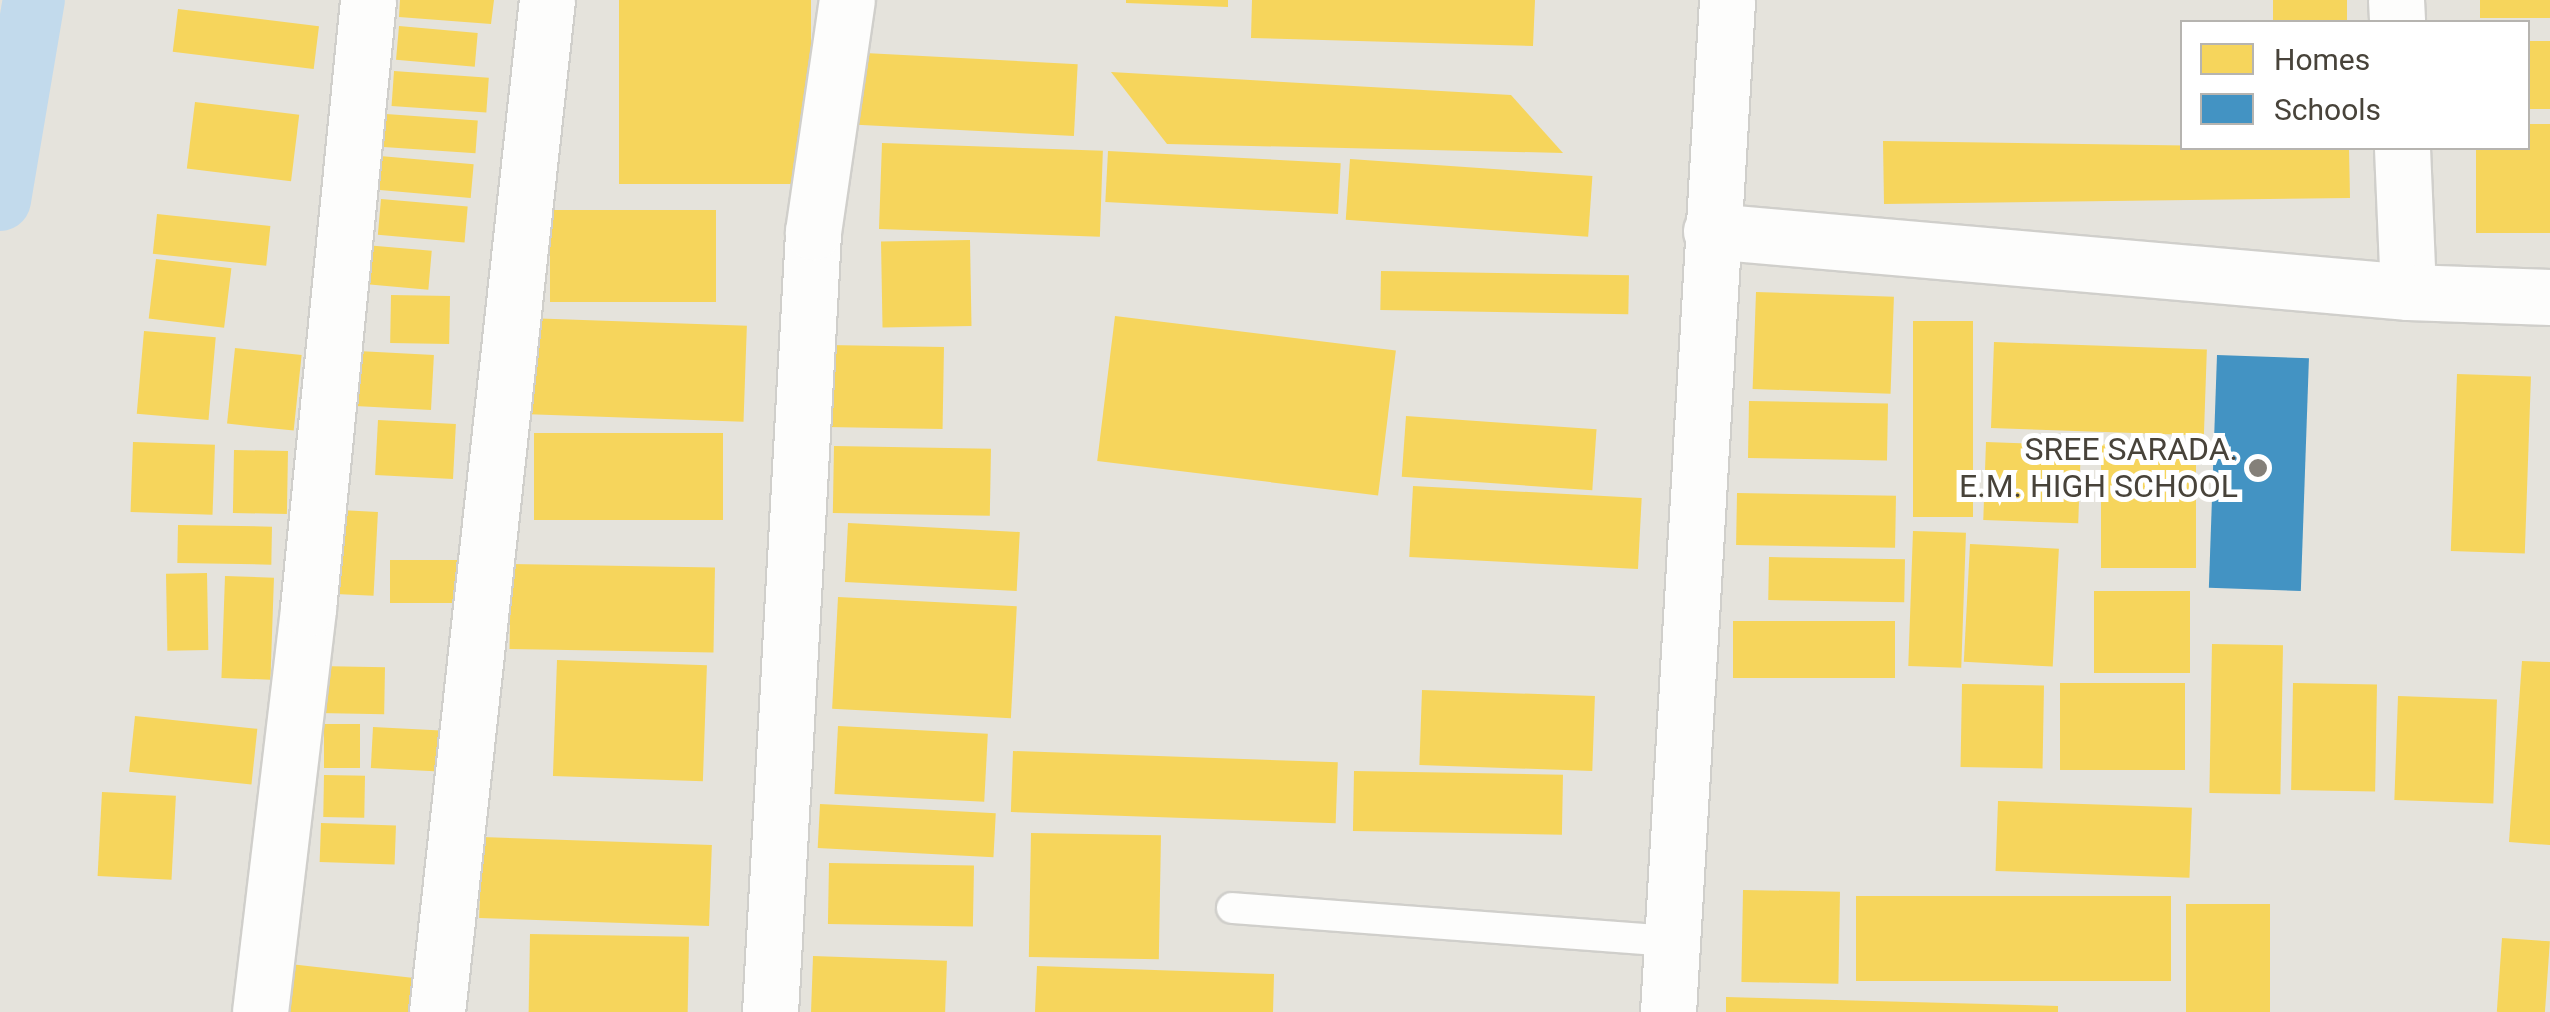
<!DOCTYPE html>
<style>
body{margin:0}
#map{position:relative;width:2550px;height:1012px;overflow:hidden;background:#f2f1ed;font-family:Roboto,sans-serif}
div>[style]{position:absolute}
.residential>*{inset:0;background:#e5e3dc}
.homes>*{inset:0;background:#f6d55c;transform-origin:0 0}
.schools>*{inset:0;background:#4393c3;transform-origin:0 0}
.canal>*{height:62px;margin:-31px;padding:0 31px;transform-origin:31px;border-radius:31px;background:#c2daec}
.roads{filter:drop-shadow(2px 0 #d0cfcb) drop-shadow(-2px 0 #d0cfcb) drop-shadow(0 2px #d0cfcb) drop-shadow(0 -2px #d0cfcb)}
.service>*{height:30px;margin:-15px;padding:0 15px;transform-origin:15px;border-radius:15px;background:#fdfdfc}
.minor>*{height:55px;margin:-27.5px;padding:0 27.5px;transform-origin:27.5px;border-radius:27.5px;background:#fdfdfc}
.tertiary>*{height:55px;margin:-27.5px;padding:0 27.5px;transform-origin:27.5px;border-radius:27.5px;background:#fdfdfc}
.dots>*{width:28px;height:28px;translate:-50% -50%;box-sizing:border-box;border:5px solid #fff;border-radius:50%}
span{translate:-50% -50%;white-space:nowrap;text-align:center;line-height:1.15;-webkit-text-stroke:10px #fff;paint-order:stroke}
.poi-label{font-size:32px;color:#48433a}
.right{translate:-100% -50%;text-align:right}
.legend{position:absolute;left:2180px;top:20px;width:350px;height:130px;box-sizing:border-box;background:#fff;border:2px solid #b6b4b0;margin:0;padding:12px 18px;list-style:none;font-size:30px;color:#48433a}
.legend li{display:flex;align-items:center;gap:20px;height:50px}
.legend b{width:50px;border:2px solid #b6b4b0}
</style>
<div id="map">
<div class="residential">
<i style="clip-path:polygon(evenodd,0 0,2550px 0,2550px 1012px,0 1012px,0 0,2182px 22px,2528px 22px,2528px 148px,2182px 148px,2182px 22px)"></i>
</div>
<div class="homes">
<i style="clip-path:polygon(400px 0,494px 0,491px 24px,399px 17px)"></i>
<i style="left:619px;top:0;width:192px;height:184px"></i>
<i style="clip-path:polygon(1126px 0,1228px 0,1228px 7px,1126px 3px)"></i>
<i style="clip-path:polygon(1252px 0,1535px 0,1533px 46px,1251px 38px)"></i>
<i style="left:2273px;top:0;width:74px;height:22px"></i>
<i style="left:2480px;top:0;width:70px;height:18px"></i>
<i style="left:178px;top:9px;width:142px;height:43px;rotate:7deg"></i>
<i style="left:399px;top:26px;width:79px;height:34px;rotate:5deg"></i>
<i style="left:2528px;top:41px;width:22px;height:68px"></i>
<i style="left:846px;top:52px;width:232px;height:72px;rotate:3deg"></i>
<i style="left:394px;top:71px;width:95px;height:35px;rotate:4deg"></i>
<i style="clip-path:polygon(1111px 72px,1511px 95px,1563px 153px,1167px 144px)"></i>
<i style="left:195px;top:102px;width:105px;height:67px;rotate:7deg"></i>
<i style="left:386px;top:114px;width:92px;height:33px;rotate:4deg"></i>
<i style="clip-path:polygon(2528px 124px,2550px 124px,2550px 233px,2476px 233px,2476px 148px,2528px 148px)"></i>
<i style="clip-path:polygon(1883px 141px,2349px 148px,2350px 198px,1884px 204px)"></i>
<i style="left:882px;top:143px;width:221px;height:86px;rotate:2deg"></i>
<i style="left:1108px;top:151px;width:233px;height:51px;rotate:3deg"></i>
<i style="left:380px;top:156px;width:94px;height:34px;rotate:5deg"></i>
<i style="left:1350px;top:159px;width:243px;height:61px;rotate:4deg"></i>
<i style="left:381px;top:199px;width:87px;height:36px;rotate:5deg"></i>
<i style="left:550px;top:210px;width:166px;height:92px"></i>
<i style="left:157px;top:214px;width:114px;height:40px;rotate:6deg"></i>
<i style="left:970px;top:240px;width:86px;height:89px;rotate:89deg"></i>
<i style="left:365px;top:245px;width:67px;height:39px;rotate:5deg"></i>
<i style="left:156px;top:259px;width:76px;height:60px;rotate:7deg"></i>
<i style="left:1381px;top:271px;width:248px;height:39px;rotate:1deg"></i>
<i style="left:1756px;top:292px;width:138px;height:97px;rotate:2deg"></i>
<i style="left:391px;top:295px;width:59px;height:48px;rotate:1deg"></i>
<i style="left:1115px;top:316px;width:283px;height:146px;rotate:7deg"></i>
<i style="left:526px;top:318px;width:221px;height:96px;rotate:2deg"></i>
<i style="left:1913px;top:321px;width:60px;height:196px"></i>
<i style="left:144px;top:331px;width:72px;height:83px;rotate:5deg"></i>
<i style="left:1994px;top:342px;width:213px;height:86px;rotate:2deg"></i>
<i style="left:828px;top:345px;width:116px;height:82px;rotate:1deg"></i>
<i style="left:235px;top:348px;width:67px;height:76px;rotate:6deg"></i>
<i style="left:358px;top:351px;width:76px;height:55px;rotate:3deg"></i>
<i style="left:2457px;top:374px;width:74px;height:177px;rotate:2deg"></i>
<i style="left:1749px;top:401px;width:139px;height:57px;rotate:1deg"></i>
<i style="left:1406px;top:416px;width:191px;height:61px;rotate:4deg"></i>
<i style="left:378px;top:420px;width:78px;height:55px;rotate:3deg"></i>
<i style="left:534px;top:433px;width:189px;height:87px"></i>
<i style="left:133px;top:442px;width:82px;height:70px;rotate:2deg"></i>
<i style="left:1986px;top:442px;width:95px;height:78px;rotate:2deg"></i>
<i style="left:2101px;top:444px;width:95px;height:124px"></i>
<i style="left:834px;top:446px;width:157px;height:67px;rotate:1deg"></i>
<i style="left:234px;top:450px;width:54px;height:63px;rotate:1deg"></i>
<i style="left:1413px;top:486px;width:229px;height:71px;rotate:3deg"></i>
<i style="left:1737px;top:493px;width:159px;height:52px;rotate:1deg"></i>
<i style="left:340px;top:510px;width:38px;height:84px;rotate:3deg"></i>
<i style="left:848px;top:523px;width:172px;height:59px;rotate:3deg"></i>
<i style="left:178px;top:525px;width:94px;height:38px;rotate:1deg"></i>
<i style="left:1913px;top:531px;width:53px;height:135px;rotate:2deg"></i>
<i style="left:1970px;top:544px;width:89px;height:118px;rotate:3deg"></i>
<i style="left:1769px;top:557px;width:136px;height:43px;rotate:1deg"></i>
<i style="left:390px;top:560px;width:74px;height:43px"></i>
<i style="left:511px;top:564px;width:204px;height:85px;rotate:1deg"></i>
<i style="left:207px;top:573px;width:77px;height:41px;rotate:89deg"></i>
<i style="left:225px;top:576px;width:49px;height:102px;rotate:2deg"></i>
<i style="left:2094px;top:591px;width:96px;height:82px"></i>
<i style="left:838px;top:597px;width:179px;height:112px;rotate:3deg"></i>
<i style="left:1733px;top:621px;width:162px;height:57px"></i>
<i style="left:2212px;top:644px;width:71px;height:149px;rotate:1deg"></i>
<i style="left:557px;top:660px;width:150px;height:116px;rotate:2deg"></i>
<i style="clip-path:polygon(2522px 661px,2550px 662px,2550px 845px,2509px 842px)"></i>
<i style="left:319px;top:666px;width:66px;height:47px;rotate:1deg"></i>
<i style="left:2060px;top:683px;width:125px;height:87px"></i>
<i style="left:2293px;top:683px;width:84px;height:107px;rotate:1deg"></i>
<i style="left:1962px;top:684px;width:82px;height:83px;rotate:1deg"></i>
<i style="left:1422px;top:690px;width:173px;height:75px;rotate:2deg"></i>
<i style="left:2398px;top:696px;width:99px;height:104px;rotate:2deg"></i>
<i style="left:135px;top:716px;width:123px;height:56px;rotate:6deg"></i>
<i style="left:324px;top:724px;width:36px;height:44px"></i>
<i style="left:838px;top:726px;width:150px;height:68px;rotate:3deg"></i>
<i style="left:373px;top:727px;width:68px;height:41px;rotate:3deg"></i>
<i style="left:1013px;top:751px;width:325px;height:61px;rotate:2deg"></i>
<i style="left:1354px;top:771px;width:209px;height:60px;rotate:1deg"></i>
<i style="left:324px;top:775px;width:41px;height:42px;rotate:1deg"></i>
<i style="left:102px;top:792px;width:74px;height:84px;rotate:3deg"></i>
<i style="left:1998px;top:801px;width:194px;height:70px;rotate:2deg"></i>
<i style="left:820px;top:804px;width:176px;height:44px;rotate:3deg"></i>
<i style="left:321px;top:823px;width:75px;height:39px;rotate:2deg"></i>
<i style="left:1031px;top:833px;width:130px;height:124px;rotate:1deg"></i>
<i style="left:482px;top:837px;width:230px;height:81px;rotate:2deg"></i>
<i style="left:829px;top:863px;width:145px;height:61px;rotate:1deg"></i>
<i style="left:1743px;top:890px;width:97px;height:92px;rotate:1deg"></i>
<i style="left:1856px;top:896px;width:315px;height:85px"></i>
<i style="left:2186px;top:904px;width:84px;height:108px"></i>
<i style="left:530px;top:934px;width:159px;height:78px;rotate:1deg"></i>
<i style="left:2502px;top:938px;width:48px;height:74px;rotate:4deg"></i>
<i style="left:813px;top:956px;width:134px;height:56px;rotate:2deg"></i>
<i style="clip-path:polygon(281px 963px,414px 978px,409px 1012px,275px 1012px)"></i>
<i style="clip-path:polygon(1037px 966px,1274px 974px,1273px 1012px,1035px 1012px)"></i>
<i style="clip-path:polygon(1726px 997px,2058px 1006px,2058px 1012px,1726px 1012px)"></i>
</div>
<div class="schools">
<i style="left:2217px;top:355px;width:92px;height:233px;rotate:2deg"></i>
</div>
<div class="canal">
<i style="left:0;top:200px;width:203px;rotate:-80.4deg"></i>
</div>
<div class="roads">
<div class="service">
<i style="left:1232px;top:908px;width:441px;rotate:4.3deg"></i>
</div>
<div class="minor">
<i style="left:2396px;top:0;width:22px;rotate:87deg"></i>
<i style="left:2402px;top:148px;width:144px;rotate:87.6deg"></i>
<i style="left:1711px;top:231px;width:700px;rotate:5deg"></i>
<i style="left:2408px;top:292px;width:142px;rotate:2deg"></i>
<i style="left:437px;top:1012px;width:1018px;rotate:-83.8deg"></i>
<i style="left:770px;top:1012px;width:781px;rotate:-86.84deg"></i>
<i style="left:813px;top:232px;width:234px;rotate:-81.7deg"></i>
</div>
<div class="tertiary">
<i style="left:260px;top:1012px;width:407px;rotate:-83.2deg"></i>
<i style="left:308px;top:608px;width:611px;rotate:-84.36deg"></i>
<i style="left:1668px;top:1012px;width:1014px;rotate:-86.66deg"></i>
</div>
</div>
<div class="dots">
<i style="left:2258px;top:468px;background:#848079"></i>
</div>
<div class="poi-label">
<span class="right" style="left:2238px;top:468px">SREE SARADA.<br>E.M. HIGH SCHOOL</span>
</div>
<ul class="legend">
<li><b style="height:28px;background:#f6d55c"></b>Homes</li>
<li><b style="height:28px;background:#4393c3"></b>Schools</li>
</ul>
</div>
